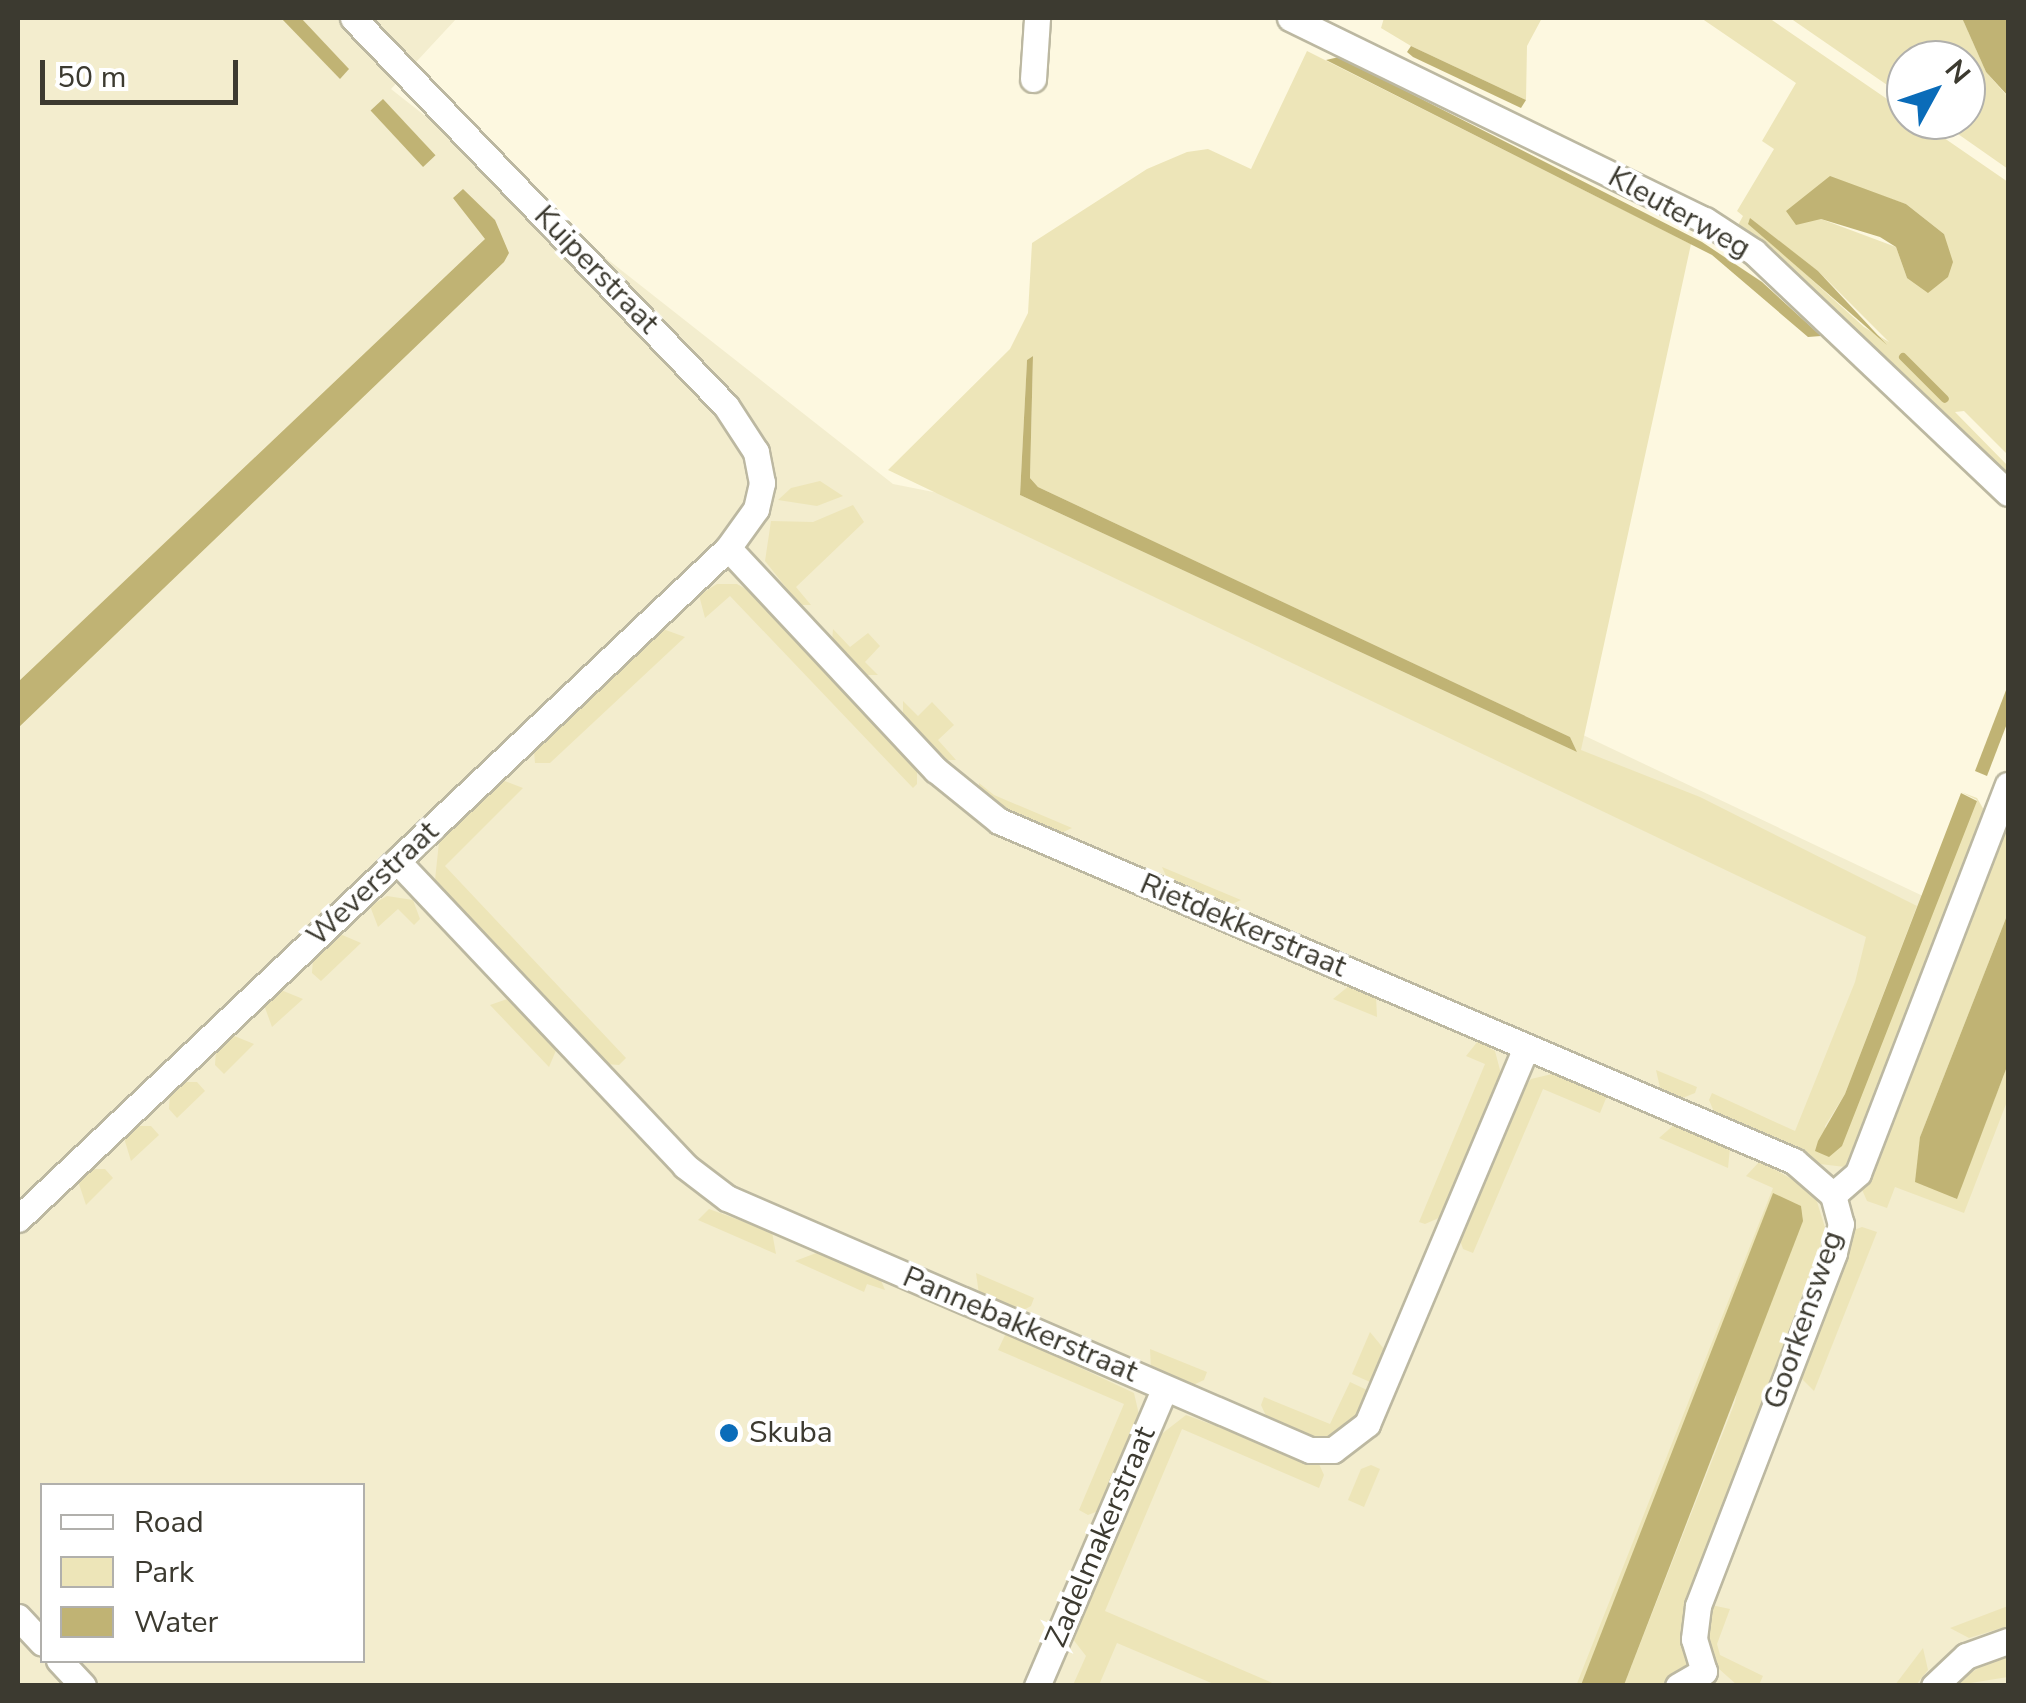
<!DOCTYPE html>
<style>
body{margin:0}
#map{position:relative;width:2026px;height:1703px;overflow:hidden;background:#fdf8e0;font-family:"Nunito Sans",sans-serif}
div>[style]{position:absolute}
.built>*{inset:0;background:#f3edce}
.green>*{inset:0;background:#ede5b8}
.water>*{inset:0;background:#c0b374;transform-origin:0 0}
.stream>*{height:8px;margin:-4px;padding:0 4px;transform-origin:4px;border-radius:4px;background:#c0b374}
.roads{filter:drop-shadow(2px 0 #bcb8a1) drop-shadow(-2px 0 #bcb8a1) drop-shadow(0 2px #bcb8a1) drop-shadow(0 -2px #bcb8a1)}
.minor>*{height:25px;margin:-12.5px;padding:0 12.5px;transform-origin:12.5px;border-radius:12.5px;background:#fff}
.dots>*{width:28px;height:28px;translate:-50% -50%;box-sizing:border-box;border:5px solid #fff;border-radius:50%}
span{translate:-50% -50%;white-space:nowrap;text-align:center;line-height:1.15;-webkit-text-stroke:8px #fff;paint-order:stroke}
.street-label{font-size:30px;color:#3c3a30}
.poi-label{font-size:30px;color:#3c3a30}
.left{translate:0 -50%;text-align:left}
.frame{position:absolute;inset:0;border:20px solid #3c3a30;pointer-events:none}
.legend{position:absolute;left:40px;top:1483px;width:325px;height:180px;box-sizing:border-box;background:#fff;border:2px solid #b1b0ac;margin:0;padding:12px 18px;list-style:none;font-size:30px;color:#3c3a30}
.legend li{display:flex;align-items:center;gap:20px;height:50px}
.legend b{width:50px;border:2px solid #b1b0ac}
.north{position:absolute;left:1886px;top:40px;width:100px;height:100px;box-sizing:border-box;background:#fff;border:2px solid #b1b0ac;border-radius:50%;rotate:50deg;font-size:28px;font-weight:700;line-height:40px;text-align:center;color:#3c3a30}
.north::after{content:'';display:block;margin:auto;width:35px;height:45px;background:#0a6cb9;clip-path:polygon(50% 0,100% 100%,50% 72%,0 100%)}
.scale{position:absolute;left:40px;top:60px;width:198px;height:45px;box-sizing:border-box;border:5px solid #3c3a30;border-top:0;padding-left:12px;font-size:30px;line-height:35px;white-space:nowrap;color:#3c3a30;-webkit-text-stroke:8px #fff;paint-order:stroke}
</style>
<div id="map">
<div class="built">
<i style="clip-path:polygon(evenodd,18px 18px,457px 18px,391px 89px,893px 484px,1167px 538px,1925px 897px,1845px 1141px,1959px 1209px,2008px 1087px,2008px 1685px,18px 1685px,18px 18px,42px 1486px,362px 1486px,362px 1660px,42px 1660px,42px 1486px)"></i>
</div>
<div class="green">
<i style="clip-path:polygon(1384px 18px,1542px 18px,1527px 46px,1526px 100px,1411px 46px,1381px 28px)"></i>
<i style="clip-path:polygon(evenodd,1701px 18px,1769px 18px,1906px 112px,1906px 120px,1918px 120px,2008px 182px,2008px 455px,1964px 411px,1955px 412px,2008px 466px,2008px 480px,1737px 227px,1743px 216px,1737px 211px,1774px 149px,1762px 141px,1796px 83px,1701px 18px,1877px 194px,1906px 204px,1944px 234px,1907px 278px,1896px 247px,1821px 219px,1877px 194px,1701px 18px,1747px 221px,1818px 271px,1889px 342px,1864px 327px,1747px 221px)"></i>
<i style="clip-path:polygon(1790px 18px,1962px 18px,1986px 72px,2008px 97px,2008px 169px,1938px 120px,1966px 120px,1966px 60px,1906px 60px,1906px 98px)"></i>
<i style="clip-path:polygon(evenodd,1307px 51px,1691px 244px,1581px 750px,1700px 797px,1917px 906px,1845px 1094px,1825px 1126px,1829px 1156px,1977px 800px,1961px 792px,1977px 798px,1988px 817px,1845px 1167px,1820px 1164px,1715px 1114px,1709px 1100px,1712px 1093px,1795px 1131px,1855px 982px,1866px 937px,888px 470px,1010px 349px,1028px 313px,1032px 243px,1147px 169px,1187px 152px,1208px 149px,1251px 169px,1307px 51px,1033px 356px,1030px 478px,1038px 487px,1570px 737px,1577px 752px,1020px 495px,1027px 360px,1033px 356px)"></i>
<i style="clip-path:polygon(820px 481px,843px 496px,817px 506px,778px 500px,791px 488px)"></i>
<i style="clip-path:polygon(853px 505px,864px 522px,796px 587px,811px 605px,800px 605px,765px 561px,771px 521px,813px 522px)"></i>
<i style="clip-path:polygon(717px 584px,737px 584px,755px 594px,917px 769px,917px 784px,913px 788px,730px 596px,705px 618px,699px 595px)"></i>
<i style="clip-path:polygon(663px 629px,685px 637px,550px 763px,535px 763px,534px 751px)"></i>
<i style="clip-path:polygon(833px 629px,850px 647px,868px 633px,880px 646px,865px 662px,878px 675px,864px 675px,832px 642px)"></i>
<i style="clip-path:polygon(903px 701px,918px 716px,932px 702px,954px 725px,938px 740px,956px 760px,943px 760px,903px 716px)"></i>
<i style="clip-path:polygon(502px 780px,523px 788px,445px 866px,626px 1058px,619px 1065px,606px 1064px,435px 880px,439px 842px)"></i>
<i style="clip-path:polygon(979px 783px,994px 795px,1072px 828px,1059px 834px,1006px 811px,979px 794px)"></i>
<i style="clip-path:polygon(2008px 807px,2008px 913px,1920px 1137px,1956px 1199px,2008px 1064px,2008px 1099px,1964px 1213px,1895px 1187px,1887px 1208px,1867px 1201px,1860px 1185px)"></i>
<i style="clip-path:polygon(1162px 867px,1241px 900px,1228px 906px,1168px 880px)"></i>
<i style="clip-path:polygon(387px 896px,413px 900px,420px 919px,414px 925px,398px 909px,378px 927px,370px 906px)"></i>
<i style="clip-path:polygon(340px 934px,361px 943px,321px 981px,312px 973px,313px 959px)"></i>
<i style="clip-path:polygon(1350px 985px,1376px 996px,1377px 1017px,1333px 999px)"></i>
<i style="clip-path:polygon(281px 990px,303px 999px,272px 1027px,264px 1005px)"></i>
<i style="clip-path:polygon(510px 998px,557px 1048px,549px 1067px,490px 1005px)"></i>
<i style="clip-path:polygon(232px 1035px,254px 1044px,224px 1074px,215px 1065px,216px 1051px)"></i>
<i style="clip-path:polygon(1478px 1041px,1495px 1051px,1501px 1074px,1441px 1217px,1425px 1224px,1419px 1222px,1485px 1064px,1466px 1056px)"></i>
<i style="clip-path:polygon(1656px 1070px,1697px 1087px,1695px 1093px,1680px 1099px,1661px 1092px)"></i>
<i style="clip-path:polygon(1552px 1074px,1607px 1096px,1600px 1113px,1543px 1089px,1473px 1253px,1463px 1249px,1459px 1237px,1522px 1091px,1531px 1079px)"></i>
<i style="clip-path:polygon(183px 1082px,197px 1082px,205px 1091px,177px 1118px,169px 1109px,170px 1094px)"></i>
<i style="clip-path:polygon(1675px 1124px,1730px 1148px,1728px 1168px,1659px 1138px)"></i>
<i style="clip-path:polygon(137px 1126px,151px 1126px,159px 1135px,131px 1161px,124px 1138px)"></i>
<i style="clip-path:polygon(1760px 1161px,1814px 1192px,1826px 1231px,1685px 1606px,1687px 1668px,1667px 1685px,1624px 1685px,1735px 1402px,1773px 1194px,1648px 1520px,1581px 1685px,1576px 1686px,1773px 1188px,1746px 1176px)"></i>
<i style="clip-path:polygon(91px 1169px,105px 1169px,113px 1178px,86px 1205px,78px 1181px)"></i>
<i style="clip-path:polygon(709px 1209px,772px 1232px,776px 1254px,698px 1220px)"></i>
<i style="clip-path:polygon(1862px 1227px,1877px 1232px,1814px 1391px,1800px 1377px,1851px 1231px)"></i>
<i style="clip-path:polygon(819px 1252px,880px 1278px,885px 1290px,867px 1284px,864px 1292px,795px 1261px)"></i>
<i style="clip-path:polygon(976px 1273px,1034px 1298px,1031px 1306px,1020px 1312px,979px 1294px)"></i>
<i style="clip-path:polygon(1370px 1332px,1384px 1349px,1370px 1382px,1352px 1374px)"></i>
<i style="clip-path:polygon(1006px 1333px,1134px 1393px,1140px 1419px,1101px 1510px,1088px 1515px,1079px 1510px,1124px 1404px,998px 1350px)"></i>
<i style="clip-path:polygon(1150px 1349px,1207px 1372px,1204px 1380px,1191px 1386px,1151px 1369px)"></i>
<i style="clip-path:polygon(1350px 1382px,1367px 1390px,1356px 1418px,1332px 1438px,1314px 1438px,1267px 1418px,1261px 1405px,1264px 1397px,1330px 1424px)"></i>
<i style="clip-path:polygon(1186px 1415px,1319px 1464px,1324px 1475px,1319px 1488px,1182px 1429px,1105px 1611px,1277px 1685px,1216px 1685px,1117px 1643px,1099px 1685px,1055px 1686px,1073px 1685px,1086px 1656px,1072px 1638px,1159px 1436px)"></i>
<i style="clip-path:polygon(1371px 1465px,1380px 1469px,1364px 1507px,1348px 1500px,1361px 1469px)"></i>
<i style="clip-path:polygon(1711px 1605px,1730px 1609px,1717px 1644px,1720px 1655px,1763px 1676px,1759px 1685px,1737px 1685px,1718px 1668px,1707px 1631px)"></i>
<i style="clip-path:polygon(2008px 1606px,2008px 1626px,1969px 1638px,1950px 1628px)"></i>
<i style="clip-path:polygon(1923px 1648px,1928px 1670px,1916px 1685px,1895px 1685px)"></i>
<i style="clip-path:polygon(2008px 1657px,2008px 1677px,1952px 1686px,1981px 1666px)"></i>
</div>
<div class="water">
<i style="clip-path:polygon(281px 18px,301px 18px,349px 69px,340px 79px)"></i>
<i style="clip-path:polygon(1962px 18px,2008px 18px,2008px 96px,1986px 72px)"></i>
<i style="clip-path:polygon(1411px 46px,1526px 100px,1521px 108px,1413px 57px,1407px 52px)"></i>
<i style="clip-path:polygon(1339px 57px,1702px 242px,1762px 282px,1821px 336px,1808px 337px,1712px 255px,1326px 60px)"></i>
<i style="left:383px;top:99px;width:77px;height:17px;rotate:47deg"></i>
<i style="clip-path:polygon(1830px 176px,1906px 204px,1944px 234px,1953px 262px,1948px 277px,1928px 293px,1907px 278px,1896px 247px,1880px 237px,1821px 219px,1796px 225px,1786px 211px)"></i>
<i style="clip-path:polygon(463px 189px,495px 220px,509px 253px,504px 262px,18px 728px,18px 682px,485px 239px,453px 198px)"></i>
<i style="clip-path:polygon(1750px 218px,1818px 271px,1887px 345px,1748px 224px)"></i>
<i style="clip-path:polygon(1033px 356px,1030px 478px,1038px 487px,1570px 737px,1577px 752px,1020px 495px,1027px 360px)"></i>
<i style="clip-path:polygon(2008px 685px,2008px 721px,1987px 776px,1975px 771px)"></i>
<i style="clip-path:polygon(1961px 793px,1977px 801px,1842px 1146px,1829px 1157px,1815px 1151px,1818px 1141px,1845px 1094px)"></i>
<i style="clip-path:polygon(2008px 913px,2008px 1064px,1957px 1199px,1915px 1182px,1920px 1137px)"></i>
<i style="clip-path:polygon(1773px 1193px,1801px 1206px,1803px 1221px,1624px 1685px,1581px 1685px)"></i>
</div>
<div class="stream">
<i style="left:1903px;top:357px;width:59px;rotate:45deg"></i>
</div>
<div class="roads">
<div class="minor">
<i style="left:1290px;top:18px;width:462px;rotate:26deg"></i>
<i style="left:1705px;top:220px;width:59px;rotate:33.1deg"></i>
<i style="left:1754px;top:252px;width:350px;rotate:43.5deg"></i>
<i style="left:1033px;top:79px;width:61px;rotate:-86.2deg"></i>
<i style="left:728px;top:548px;width:304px;rotate:46.9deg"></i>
<i style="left:936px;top:770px;width:81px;rotate:39deg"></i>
<i style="left:999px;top:821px;width:865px;rotate:23.16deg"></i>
<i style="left:1794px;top:1161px;width:52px;rotate:41.1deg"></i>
<i style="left:1833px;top:1195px;width:30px;rotate:75deg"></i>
<i style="left:1841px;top:1224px;width:30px;rotate:104deg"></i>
<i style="left:1834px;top:1253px;width:378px;rotate:111.1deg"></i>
<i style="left:1698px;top:1606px;width:33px;rotate:97deg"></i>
<i style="left:1694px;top:1639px;width:34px;rotate:73deg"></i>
<i style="left:1704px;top:1671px;width:30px;rotate:150deg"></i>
<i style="left:397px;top:861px;width:419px;rotate:46.6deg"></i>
<i style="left:685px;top:1166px;width:53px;rotate:37.3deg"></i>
<i style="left:727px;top:1198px;width:635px;rotate:23.38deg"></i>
<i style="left:1310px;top:1450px;width:23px"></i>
<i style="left:1333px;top:1450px;width:43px;rotate:-37.4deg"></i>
<i style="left:1367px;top:1424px;width:409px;rotate:-67.1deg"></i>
<i style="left:1833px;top:1195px;width:33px;rotate:-41deg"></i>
<i style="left:1858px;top:1173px;width:416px;rotate:-68.9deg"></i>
<i style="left:18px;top:1219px;width:977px;rotate:-43.38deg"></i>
<i style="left:728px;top:548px;width:48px;rotate:-54.3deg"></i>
<i style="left:756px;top:509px;width:27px;rotate:-77deg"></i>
<i style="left:762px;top:483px;width:32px;rotate:-101deg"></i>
<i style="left:756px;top:452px;width:55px;rotate:-123.1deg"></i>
<i style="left:726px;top:406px;width:538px;rotate:-133.87deg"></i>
<i style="left:18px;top:1617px;width:35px;rotate:47deg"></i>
<i style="left:59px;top:1660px;width:35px;rotate:47deg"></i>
<i style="left:1037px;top:1686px;width:324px;rotate:-66.8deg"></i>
<i style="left:1934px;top:1686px;width:44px;rotate:-43.2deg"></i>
<i style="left:1966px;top:1656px;width:45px;rotate:-19.7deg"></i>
</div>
</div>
<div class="dots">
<i style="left:729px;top:1433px;background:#0a6cb9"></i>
</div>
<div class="street-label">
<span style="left:1679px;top:213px;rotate:29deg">Kleuterweg</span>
<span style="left:596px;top:270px;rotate:46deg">Kuiperstraat</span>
<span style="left:373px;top:884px;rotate:-43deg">Weverstraat</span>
<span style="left:1243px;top:926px;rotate:23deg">Rietdekkerstraat</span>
<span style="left:1804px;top:1320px;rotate:-71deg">Goorkensweg</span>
<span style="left:1020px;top:1325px;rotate:23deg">Pannebakkerstraat</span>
<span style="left:1101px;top:1537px;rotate:-67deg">Zadelmakerstraat</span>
</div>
<div class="poi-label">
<span class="left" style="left:749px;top:1433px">Skuba</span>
</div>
<div class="frame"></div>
<ul class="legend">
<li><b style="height:12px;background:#fff"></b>Road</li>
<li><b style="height:28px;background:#ede5b8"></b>Park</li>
<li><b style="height:28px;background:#c0b374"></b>Water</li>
</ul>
<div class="north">N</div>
<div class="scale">50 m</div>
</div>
